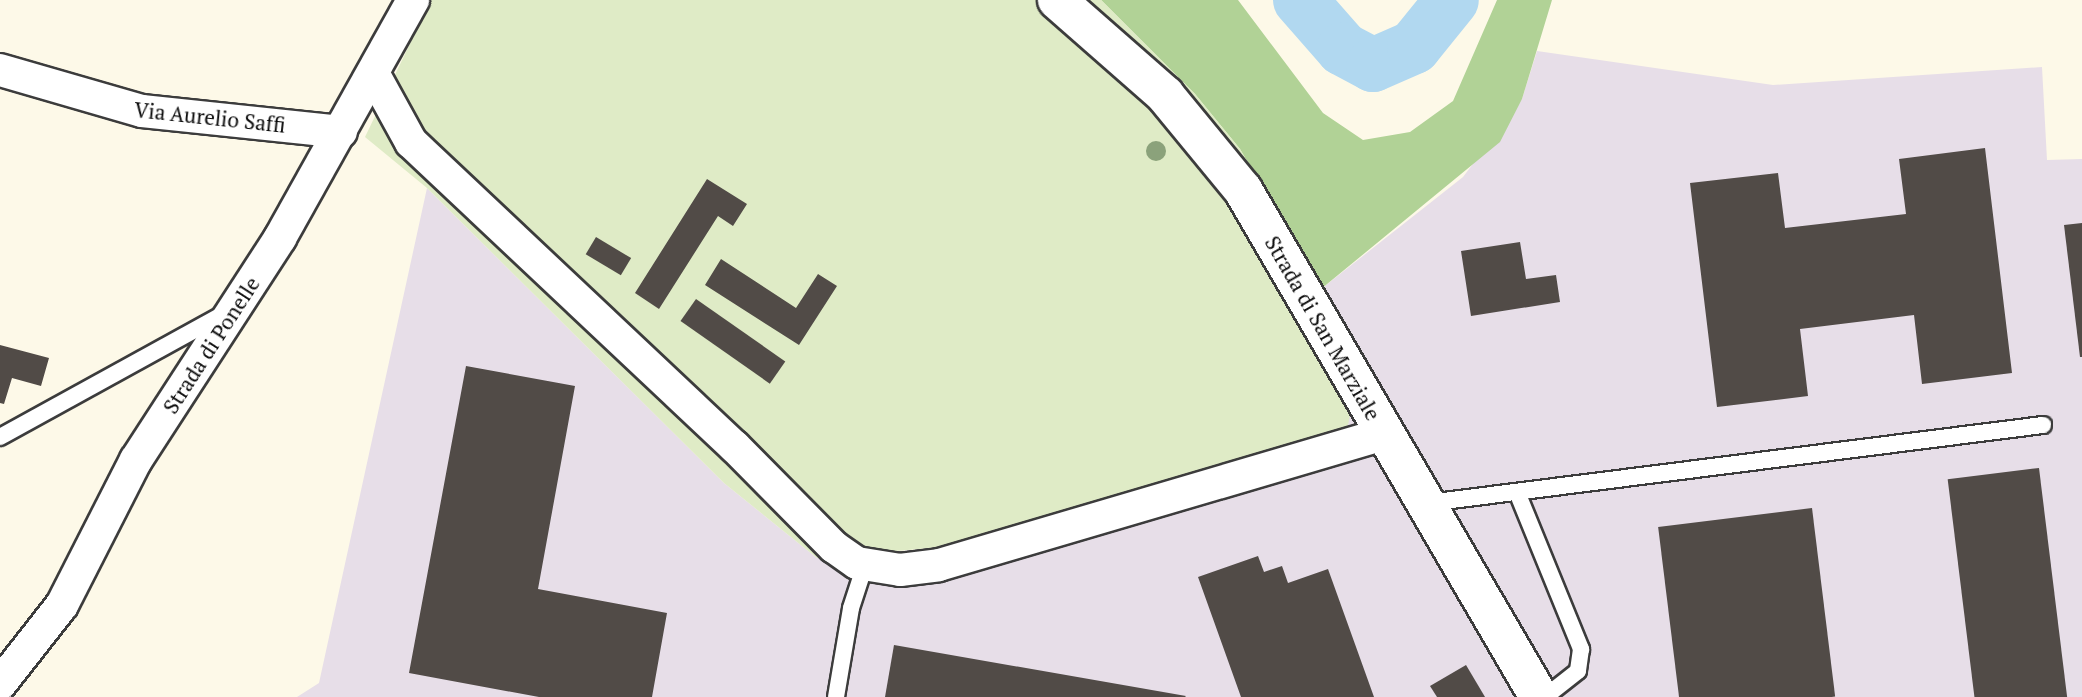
<!DOCTYPE html>
<style>
body{margin:0}
#map{position:relative;width:2082px;height:697px;overflow:hidden;background:#fdf9e8;font-family:"PT Serif",serif}
div>[style]{position:absolute}
.industrial>*{inset:0;background:#e7dee8}
.forest>*{inset:0;background:#b1d296}
.pitch>*{inset:0;background:#dfebc6}
.river>*{height:54px;margin:-27px;padding:0 27px;transform-origin:27px;border-radius:27px;background:#b1d8f0}
.building>*{inset:0;background:#514b47;transform-origin:0 0}
.roads{filter:drop-shadow(2px 0 #3c3c3c) drop-shadow(-2px 0 #3c3c3c) drop-shadow(0 2px #3c3c3c) drop-shadow(0 -2px #3c3c3c)}
.service>*{height:16px;margin:-8px;padding:0 8px;transform-origin:8px;border-radius:8px;background:#fff}
.minor>*{height:32px;margin:-16px;padding:0 16px;transform-origin:16px;border-radius:16px;background:#fff}
.tertiary>*{height:38px;margin:-19px;padding:0 19px;transform-origin:19px;border-radius:19px;background:#fff}
.trees>*{width:20px;height:20px;margin:-10px;border-radius:50%;background:#8ba27b}
span{translate:-50% -50%;white-space:nowrap;text-align:center;line-height:1.15;-webkit-text-stroke:7px #fff;paint-order:stroke}
.street-label{font-size:21px;color:#090909}
</style>
<div id="map">
<div class="industrial">
<i style="clip-path:polygon(1537px 51px,1773px 85px,2042px 67px,2047px 160px,2082px 159px,2082px 697px,297px 697px,319px 683px,427px 188px,724px 483px,817px 558px,924px 549px,1320px 442px,1343px 430px,1351px 411px,1321px 289px,1463px 177px,1522px 99px)"></i>
</div>
<div class="forest">
<i style="clip-path:polygon(1101px 0,1238px 0,1323px 113px,1363px 140px,1410px 132px,1453px 101px,1497px 0,1552px 0,1522px 99px,1500px 142px,1321px 289px,1240px 149px,1195px 94px)"></i>
</div>
<div class="pitch">
<i style="clip-path:polygon(431px 0,1101px 0,1195px 94px,1240px 149px,1321px 289px,1351px 411px,1348px 425px,1320px 442px,941px 547px,817px 558px,724px 483px,427px 188px,365px 137px)"></i>
</div>
<div class="river">
<i style="left:1300px;top:0;width:65px;rotate:48.7deg"></i>
<i style="left:1343px;top:49px;width:34px;rotate:28deg"></i>
<i style="left:1373px;top:65px;width:45px;rotate:-23.7deg"></i>
<i style="left:1414px;top:47px;width:60px;rotate:-51deg"></i>
</div>
<div class="building">
<i style="clip-path:polygon(1985px 148px,2012px 373px,1922px 384px,1914px 315px,1800px 329px,1808px 396px,1717px 407px,1690px 183px,1778px 173px,1785px 228px,1906px 214px,1899px 159px)"></i>
<i style="clip-path:polygon(707px 179px,747px 204px,733px 226px,718px 216px,659px 309px,635px 293px)"></i>
<i style="clip-path:polygon(2082px 223px,2082px 357px,2080px 357px,2064px 225px)"></i>
<i style="left:596px;top:237px;width:41px;height:20px;rotate:31deg"></i>
<i style="clip-path:polygon(1520px 242px,1526px 279px,1556px 275px,1560px 302px,1471px 316px,1461px 251px)"></i>
<i style="clip-path:polygon(721px 259px,796px 308px,818px 274px,837px 286px,799px 345px,705px 285px)"></i>
<i style="left:696px;top:299px;width:109px;height:27px;rotate:35deg"></i>
<i style="clip-path:polygon(0 345px,49px 358px,41px 386px,12px 378px,4px 404px,0 403px)"></i>
<i style="clip-path:polygon(466px 366px,575px 386px,538px 589px,667px 613px,652px 697px,539px 697px,409px 673px)"></i>
<i style="left:2039px;top:468px;width:231px;height:92px;rotate:83deg"></i>
<i style="left:1812px;top:508px;width:190px;height:155px;rotate:83deg"></i>
<i style="clip-path:polygon(1258px 556px,1264px 572px,1282px 566px,1288px 583px,1328px 569px,1374px 697px,1241px 697px,1198px 577px)"></i>
<i style="clip-path:polygon(894px 645px,1186px 696px,1185px 697px,885px 697px)"></i>
<i style="clip-path:polygon(1466px 665px,1485px 697px,1437px 697px,1430px 686px)"></i>
</div>
<div class="roads">
<div class="service">
<i style="left:0;top:437px;width:256px;rotate:-28.8deg"></i>
<i style="left:1517px;top:492px;width:170px;rotate:67.8deg"></i>
<i style="left:1581px;top:649px;width:22px;rotate:98deg"></i>
<i style="left:1578px;top:671px;width:42px;rotate:141.8deg"></i>
<i style="left:1428px;top:503px;width:620px;rotate:-7.23deg"></i>
<i style="left:836px;top:697px;width:90px;rotate:-80.4deg"></i>
<i style="left:851px;top:608px;width:45px;rotate:-72deg"></i>
</div>
<div class="minor">
<i style="left:0;top:70px;width:148px;rotate:16.1deg"></i>
<i style="left:142px;top:111px;width:200px;rotate:6deg"></i>
<i style="left:373px;top:73px;width:79px;rotate:61.2deg"></i>
<i style="left:411px;top:142px;width:444px;rotate:43.3deg"></i>
<i style="left:734px;top:446px;width:142px;rotate:45.3deg"></i>
<i style="left:834px;top:547px;width:28px;rotate:35deg"></i>
<i style="left:857px;top:563px;width:44px;rotate:9.2deg"></i>
<i style="left:900px;top:570px;width:39px;rotate:-7deg"></i>
<i style="left:939px;top:565px;width:465px;rotate:-16.4deg"></i>
<i style="left:0;top:684px;width:100px;rotate:-51.9deg"></i>
<i style="left:62px;top:605px;width:163px;rotate:-63deg"></i>
<i style="left:136px;top:460px;width:265px;rotate:-57deg"></i>
<i style="left:280px;top:238px;width:273px;rotate:-60.8deg"></i>
</div>
<div class="tertiary">
<i style="left:1057px;top:0;width:144px;rotate:41.3deg"></i>
<i style="left:1165px;top:95px;width:123px;rotate:50.6deg"></i>
<i style="left:1243px;top:190px;width:587px;rotate:59.72deg"></i>
</div>
</div>
<div class="trees">
<i style="left:1156px;top:151px"></i>
</div>
<div class="street-label">
<span style="left:210px;top:117px;rotate:6deg">Via Aurelio Saffi</span>
<span style="left:1323px;top:328px;rotate:60deg">Strada di San Marziale</span>
<span style="left:211px;top:345px;rotate:-57deg">Strada di Ponelle</span>
</div>
</div>
